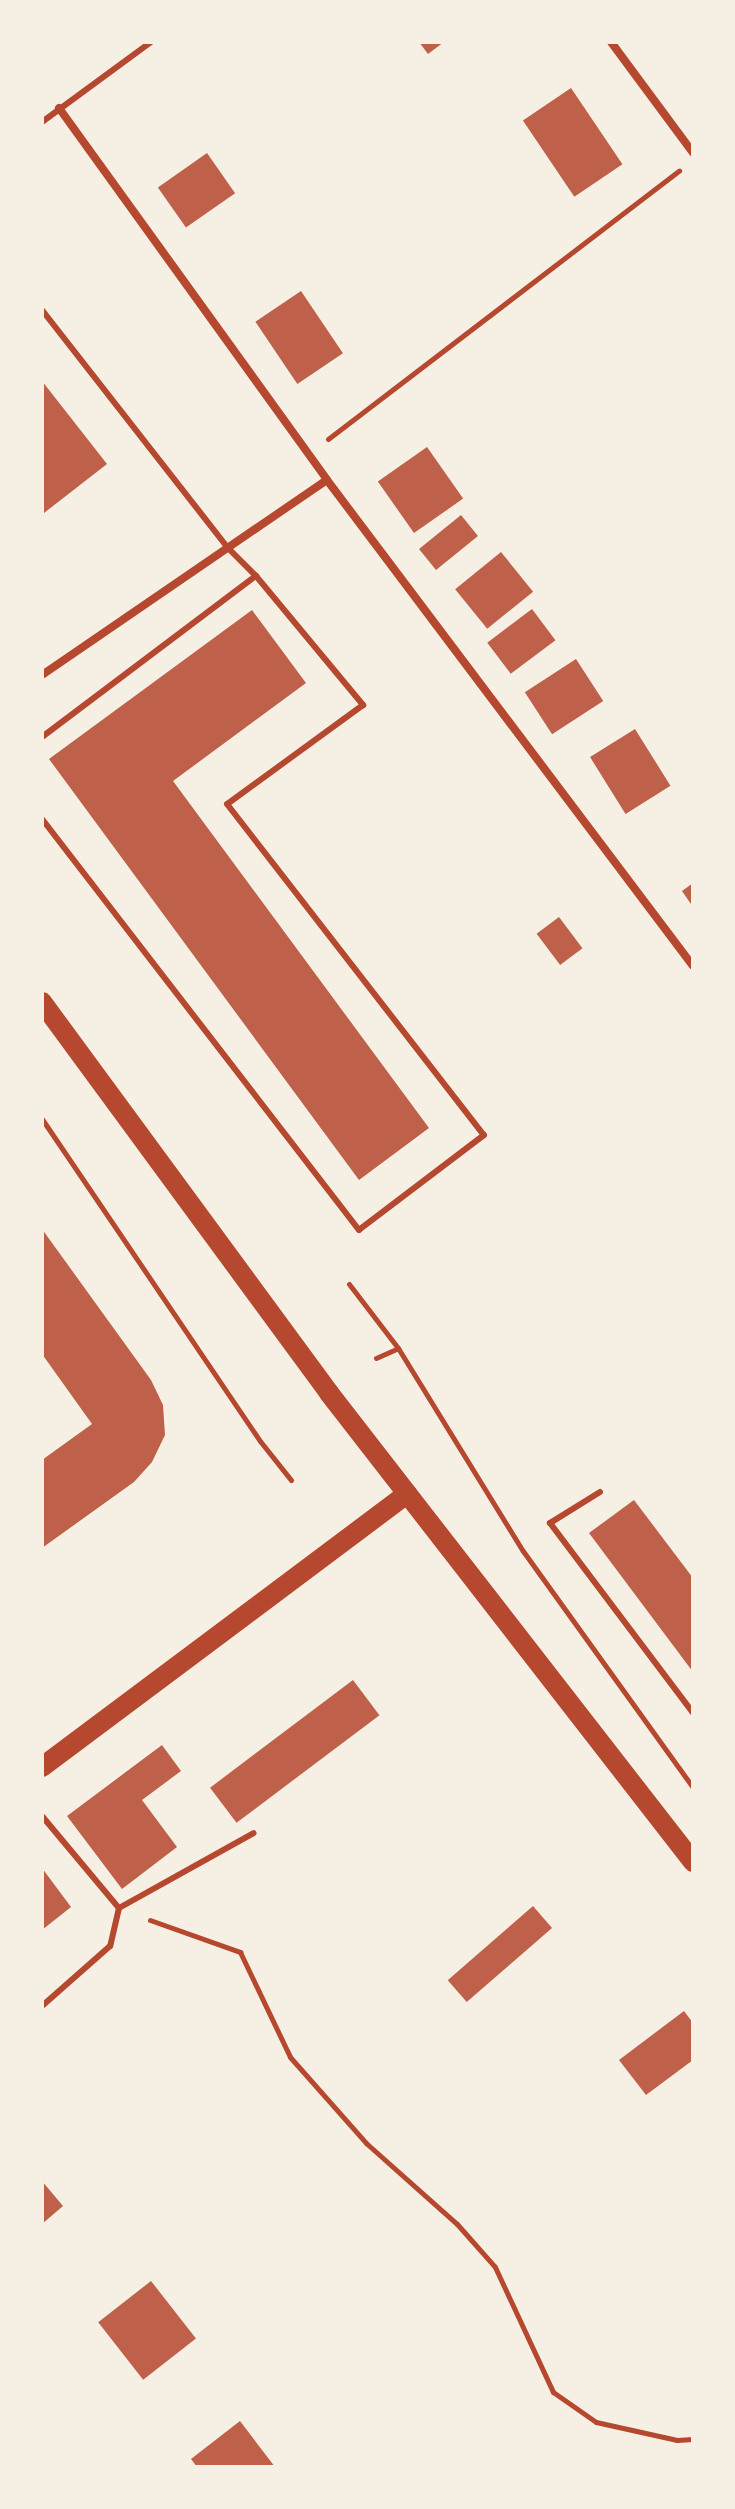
<!DOCTYPE html>
<style>
body{margin:0}
#map{position:relative;width:735px;height:2509px;overflow:hidden;background:#f6efe4;font-family:"Roboto Serif",serif}
div>[style]{position:absolute}
.building>*{inset:0;background:#bf614a;transform-origin:0 0}
.path>*{height:5px;margin:-2.5px;padding:0 2.5px;transform-origin:2.5px;border-radius:2.5px;background:#b5482f}
.service>*{height:6px;margin:-3px;padding:0 3px;transform-origin:3px;border-radius:3px;background:#b5482f}
.minor>*{height:8px;margin:-4px;padding:0 4px;transform-origin:4px;border-radius:4px;background:#b5482f}
.primary>*{height:20px;margin:-10px;padding:0 10px;transform-origin:10px;border-radius:10px;background:#b5482f}
span{translate:-50% -50%;white-space:nowrap;text-align:center;line-height:1.15;-webkit-text-stroke:8px #f6efe4;paint-order:stroke}
.frame{position:absolute;inset:0;border:44px solid #f6efe4;pointer-events:none}
</style>
<div id="map">
<div class="building">
<i style="clip-path:polygon(419px 42px,444px 42px,428px 54px)"></i>
<i style="left:571px;top:88px;width:92px;height:58px;rotate:56deg"></i>
<i style="left:207px;top:153px;width:49px;height:60px;rotate:55deg"></i>
<i style="left:301px;top:291px;width:75px;height:55px;rotate:56deg"></i>
<i style="clip-path:polygon(42px 381px,107px 464px,44px 513px,42px 510px)"></i>
<i style="left:427px;top:447px;width:63px;height:60px;rotate:55deg"></i>
<i style="left:461px;top:515px;width:27px;height:54px;rotate:51deg"></i>
<i style="left:501px;top:552px;width:51px;height:59px;rotate:51deg"></i>
<i style="left:532px;top:609px;width:39px;height:56px;rotate:53deg"></i>
<i style="clip-path:polygon(252px 610px,306px 683px,173px 781px,429px 1128px,359px 1180px,49px 759px)"></i>
<i style="left:576px;top:659px;width:50px;height:61px;rotate:57deg"></i>
<i style="left:635px;top:729px;width:67px;height:53px;rotate:58deg"></i>
<i style="clip-path:polygon(693px 883px,693px 907px,682px 891px)"></i>
<i style="left:559px;top:917px;width:39px;height:28px;rotate:53deg"></i>
<i style="clip-path:polygon(42px 1229px,151px 1380px,163px 1405px,165px 1435px,152px 1462px,134px 1482px,42px 1548px,42px 1460px,92px 1424px,42px 1354px)"></i>
<i style="clip-path:polygon(634px 1500px,693px 1578px,693px 1672px,589px 1533px)"></i>
<i style="left:353px;top:1680px;width:44px;height:179px;rotate:53deg"></i>
<i style="clip-path:polygon(162px 1745px,181px 1771px,142px 1800px,177px 1847px,122px 1889px,67px 1816px)"></i>
<i style="clip-path:polygon(42px 1868px,71px 1907px,42px 1930px)"></i>
<i style="left:533px;top:1906px;width:29px;height:113px;rotate:49deg"></i>
<i style="clip-path:polygon(684px 2011px,693px 2023px,693px 2060px,646px 2095px,619px 2060px)"></i>
<i style="clip-path:polygon(42px 2181px,63px 2206px,42px 2224px)"></i>
<i style="left:151px;top:2281px;width:73px;height:67px;rotate:52deg"></i>
<i style="clip-path:polygon(240px 2421px,275px 2467px,197px 2467px,191px 2459px)"></i>
</div>
<div class="path">
<i style="left:328px;top:439px;width:442px;rotate:-37.4deg"></i>
<i style="left:42px;top:1119px;width:389px;rotate:55.9deg"></i>
<i style="left:260px;top:1441px;width:50px;rotate:51.5deg"></i>
<i style="left:349px;top:1284px;width:81px;rotate:52.6deg"></i>
<i style="left:376px;top:1358px;width:24px;rotate:-24deg"></i>
<i style="left:398px;top:1348px;width:238px;rotate:58.4deg"></i>
<i style="left:523px;top:1551px;width:292px;rotate:54.3deg"></i>
<i style="left:150px;top:1920px;width:96px;rotate:19.6deg"></i>
<i style="left:240px;top:1952px;width:116px;rotate:64.5deg"></i>
<i style="left:290px;top:2057px;width:115px;rotate:48.5deg"></i>
<i style="left:366px;top:2143px;width:122px;rotate:41.7deg"></i>
<i style="left:457px;top:2224px;width:57px;rotate:48.5deg"></i>
<i style="left:495px;top:2267px;width:138px;rotate:65.1deg"></i>
<i style="left:553px;top:2392px;width:52px;rotate:34.9deg"></i>
<i style="left:596px;top:2422px;width:83px;rotate:12.5deg"></i>
<i style="left:677px;top:2440px;width:16px;rotate:-4deg"></i>
</div>
<div class="service">
<i style="left:42px;top:122px;width:135px;rotate:-36.3deg"></i>
<i style="left:42px;top:310px;width:302px;rotate:52deg"></i>
<i style="left:228px;top:548px;width:40px;rotate:45deg"></i>
<i style="left:42px;top:737px;width:268px;rotate:-37deg"></i>
<i style="left:256px;top:576px;width:168px;rotate:50.3deg"></i>
<i style="left:363px;top:705px;width:168px;rotate:143.9deg"></i>
<i style="left:227px;top:804px;width:419px;rotate:52.2deg"></i>
<i style="left:484px;top:1135px;width:157px;rotate:142.8deg"></i>
<i style="left:359px;top:1230px;width:519px;rotate:-127.64deg"></i>
<i style="left:600px;top:1492px;width:59px;rotate:148.2deg"></i>
<i style="left:550px;top:1523px;width:238px;rotate:53deg"></i>
<i style="left:42px;top:1816px;width:120px;rotate:50.1deg"></i>
<i style="left:119px;top:1908px;width:39px;rotate:103deg"></i>
<i style="left:110px;top:1946px;width:91px;rotate:138.6deg"></i>
<i style="left:119px;top:1908px;width:154px;rotate:-29.1deg"></i>
</div>
<div class="minor">
<i style="left:611px;top:42px;width:138px;rotate:53.5deg"></i>
<i style="left:59px;top:108px;width:458px;rotate:54.2deg"></i>
<i style="left:327px;top:480px;width:608px;rotate:53.02deg"></i>
<i style="left:42px;top:675px;width:345px;rotate:-34.4deg"></i>
</div>
<div class="primary">
<i style="left:42px;top:1002px;width:485px;rotate:53.7deg"></i>
<i style="left:329px;top:1393px;width:594px;rotate:52.18deg"></i>
<i style="left:42px;top:1767px;width:456px;rotate:-36.8deg"></i>
</div>
<div class="frame"></div>
</div>
